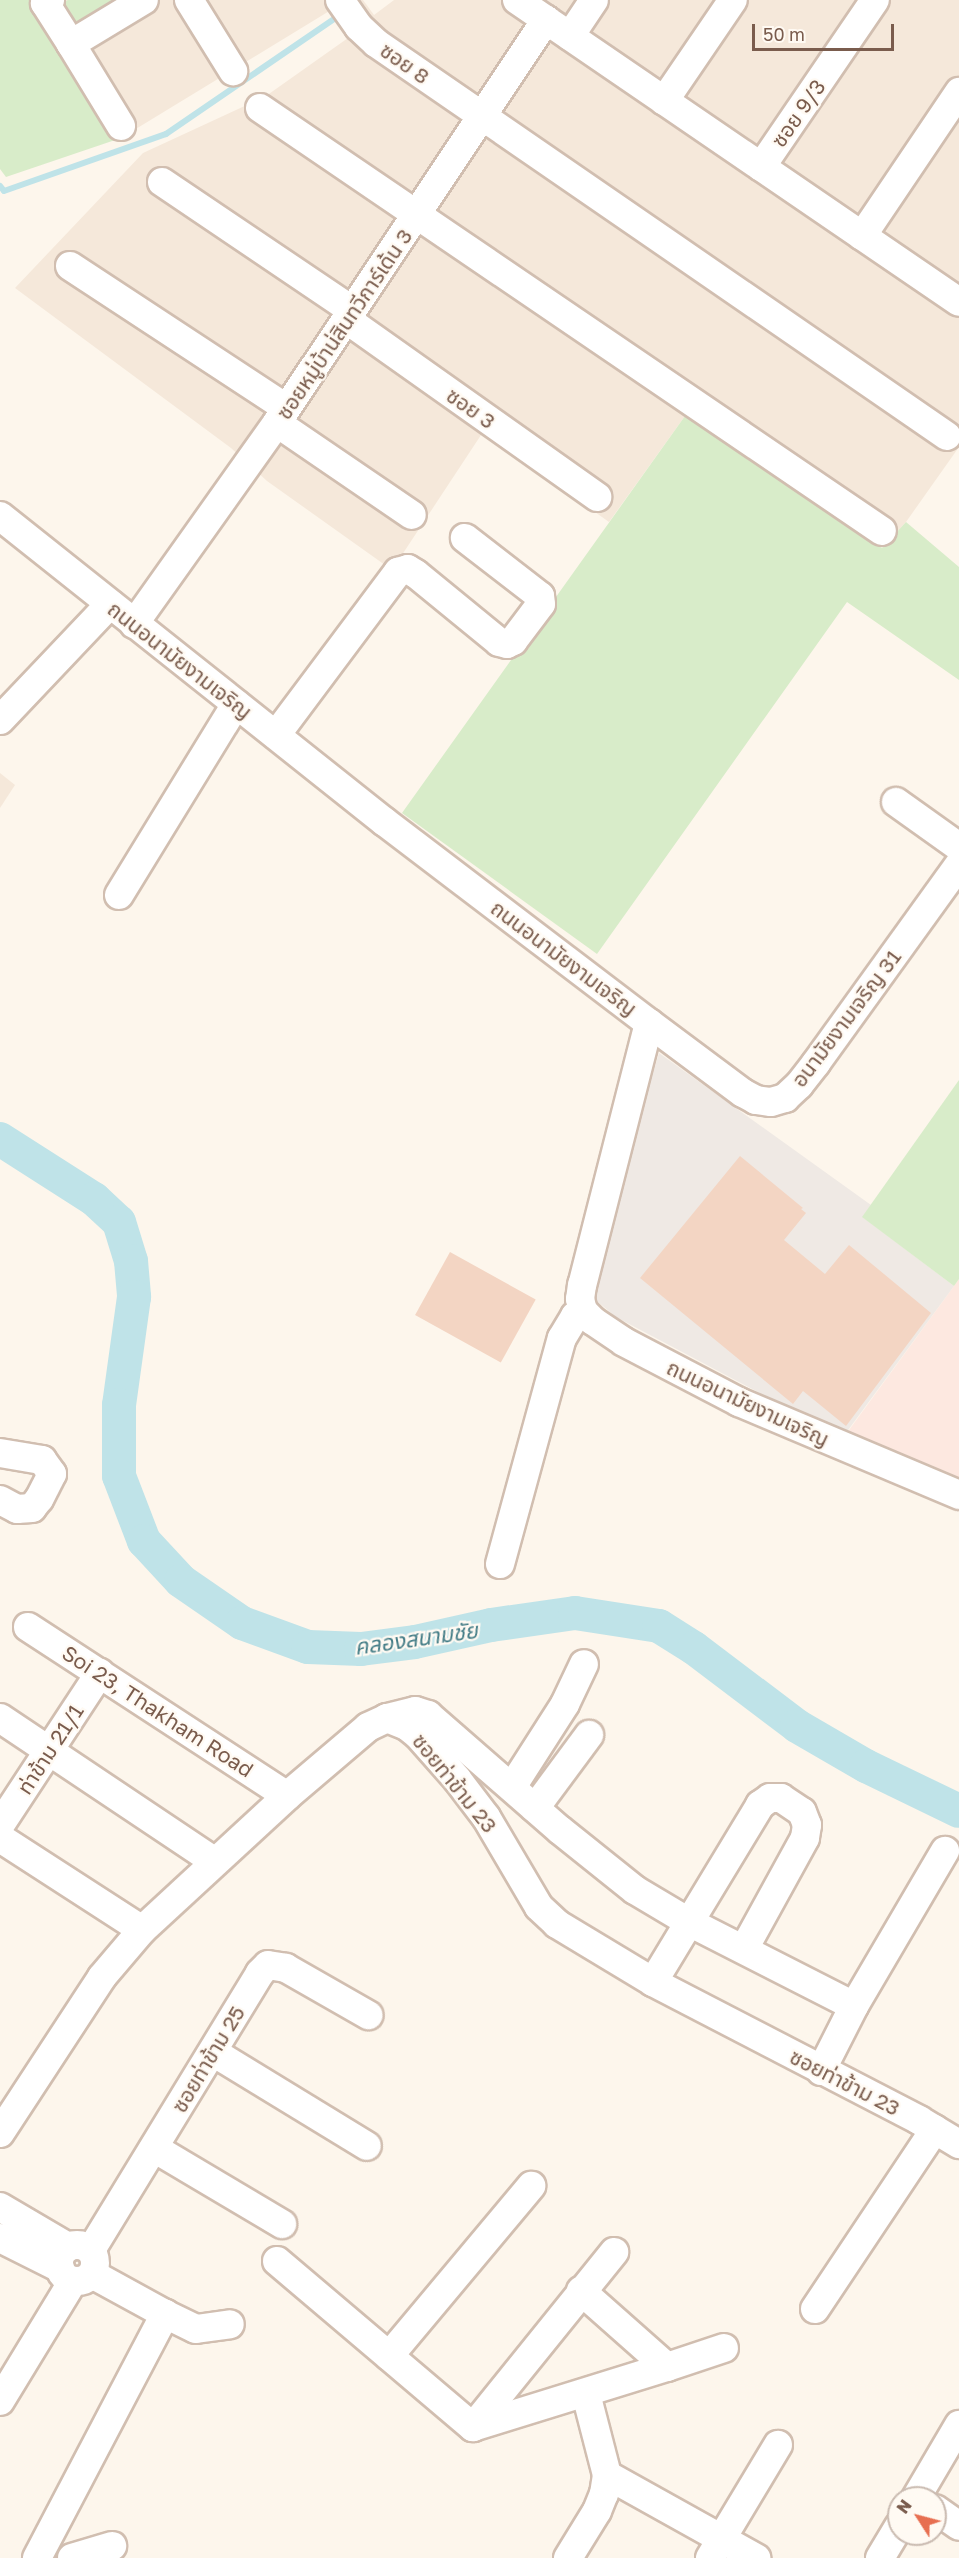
<!DOCTYPE html>
<meta charset="utf-8">
<style>
body{margin:0}
#map{position:relative;width:959px;height:2558px;overflow:hidden;background:#fdf6ec;font-family:"Golos Text","Noto Sans Thai",sans-serif}
div>[style]{position:absolute}
.residential>*{inset:0;background:#f5e8da}
.commercial>*{inset:0;background:#fde8e0}
.industrial>*{inset:0;background:#efe9e4}
.green>*{inset:0;background:#d8ecc9}
.stream>*{height:6px;margin:-3px;padding:0 3px;transform-origin:3px;border-radius:3px;background:#bfe3e8}
.river>*{height:34px;margin:-17px;padding:0 17px;transform-origin:17px;border-radius:17px;background:#bfe3e8}
.building>*{inset:0;background:#f3d5c3;transform-origin:0 0}
.roads{filter:drop-shadow(2px 0 #d1beb0) drop-shadow(-2px 0 #d1beb0) drop-shadow(0 2px #d1beb0) drop-shadow(0 -2px #d1beb0)}
.minor>*{height:28px;margin:-14px;padding:0 14px;transform-origin:14px;border-radius:14px;background:#fff}
.minor>.ring{margin:-14px;padding:0;box-sizing:content-box;background:none;border:28px solid #fff;border-radius:50%}
span{translate:-50% -50%;white-space:nowrap;text-align:center;line-height:1.15;-webkit-text-stroke:4.5px #fffaf3;paint-order:stroke}
.street-label{font-size:21px;color:#7a5c4d}
.water-label{font-size:22px;color:#437c86;font-style:italic}
.north{position:absolute;left:887px;top:2486px;width:60px;height:60px;box-sizing:border-box;background:#fffaf3;border:2px solid #cabbb1;border-radius:50%;rotate:306deg;font-size:16px;font-weight:700;line-height:24px;text-align:center;color:#7a5c4d}
.north::after{content:'';display:block;margin:auto;width:21px;height:27px;background:#e76f51;clip-path:polygon(50% 0,100% 100%,50% 72%,0 100%)}
.scale{position:absolute;left:752px;top:24px;width:142px;height:27px;box-sizing:border-box;border:3px solid #7a5c4d;border-top:0;padding-left:8px;font-size:18px;line-height:21px;white-space:nowrap;color:#7a5c4d;-webkit-text-stroke:4px #fffaf3;paint-order:stroke}
</style>
<div id="map">
<div class="residential">
<i style="clip-path:polygon(37px 0,363px 0,374px 15px,394px 0,959px 0,959px 447px,906px 522px,882px 548px,685px 416px,609px 522px,483px 432px,392px 570px,267px 481px,231px 448px,15px 288px,143px 153px,266px 96px,348px 38px,331px 10px,121px 138px)"></i>
<i style="clip-path:polygon(0 773px,15px 785px,0 808px)"></i>
</div>
<div class="commercial">
<i style="clip-path:polygon(959px 1279px,959px 1481px,844px 1437px)"></i>
</div>
<div class="industrial">
<i style="clip-path:polygon(659px 1053px,871px 1205px,863px 1217px,954px 1286px,843px 1437px,616px 1317px,592px 1297px,596px 1263px)"></i>
</div>
<div class="green">
<i style="clip-path:polygon(0 0,37px 0,121px 138px,6px 177px,0 169px)"></i>
<i style="clip-path:polygon(68px 0,129px 0,73px 34px,57px 6px)"></i>
<i style="clip-path:polygon(685px 416px,882px 548px,906px 522px,959px 567px,959px 680px,847px 602px,597px 954px,402px 813px)"></i>
<i style="clip-path:polygon(959px 1080px,959px 1279px,954px 1286px,862px 1217px)"></i>
</div>
<div class="stream">
<i style="left:0;top:186px;width:6px;rotate:51deg"></i>
<i style="left:4px;top:191px;width:172px;rotate:-19.4deg"></i>
<i style="left:166px;top:134px;width:212px;rotate:-34.4deg"></i>
</div>
<div class="river">
<i style="left:0;top:1139px;width:112px;rotate:32.6deg"></i>
<i style="left:94px;top:1199px;width:34px;rotate:43deg"></i>
<i style="left:119px;top:1222px;width:41px;rotate:72.9deg"></i>
<i style="left:131px;top:1261px;width:36px;rotate:85deg"></i>
<i style="left:134px;top:1297px;width:109px;rotate:97.9deg"></i>
<i style="left:119px;top:1405px;width:71px;rotate:90deg"></i>
<i style="left:119px;top:1476px;width:70px;rotate:69deg"></i>
<i style="left:144px;top:1541px;width:54px;rotate:47.2deg"></i>
<i style="left:181px;top:1581px;width:74px;rotate:34.5deg"></i>
<i style="left:242px;top:1623px;width:70px;rotate:20deg"></i>
<i style="left:308px;top:1647px;width:53px;rotate:2.2deg"></i>
<i style="left:361px;top:1649px;width:54px;rotate:-7.4deg"></i>
<i style="left:415px;top:1642px;width:78px;rotate:-12.6deg"></i>
<i style="left:491px;top:1625px;width:85px;rotate:-8.1deg"></i>
<i style="left:575px;top:1613px;width:85px;rotate:8.8deg"></i>
<i style="left:659px;top:1626px;width:41px;rotate:32.2deg"></i>
<i style="left:694px;top:1648px;width:129px;rotate:37.1deg"></i>
<i style="left:797px;top:1726px;width:80px;rotate:30.1deg"></i>
<i style="left:866px;top:1766px;width:103px;rotate:25.8deg"></i>
</div>
<div class="building">
<i style="clip-path:polygon(740px 1156px,803px 1208px,801px 1209px,806px 1213px,784px 1240px,825px 1274px,849px 1245px,931px 1313px,846px 1426px,803px 1391px,793px 1404px,640px 1278px)"></i>
<i style="left:450px;top:1252px;width:98px;height:72px;rotate:29deg"></i>
</div>
<div class="roads">
<div class="minor">
<i style="left:50px;top:0;width:6px;rotate:149deg"></i>
<i style="left:45px;top:3px;width:49px;rotate:57.6deg"></i>
<i style="left:71px;top:44px;width:85px;rotate:-31.1deg"></i>
<i style="left:189px;top:0;width:84px;rotate:58.2deg"></i>
<i style="left:340px;top:0;width:33px;rotate:55deg"></i>
<i style="left:359px;top:27px;width:23px;rotate:43deg"></i>
<i style="left:376px;top:43px;width:693px;rotate:34.54deg"></i>
<i style="left:517px;top:0;width:535px;rotate:34.34deg"></i>
<i style="left:570px;top:36px;width:43px;rotate:-56.3deg"></i>
<i style="left:71px;top:44px;width:96px;rotate:58.6deg"></i>
<i style="left:664px;top:101px;width:122px;rotate:-55.7deg"></i>
<i style="left:260px;top:108px;width:752px;rotate:34.22deg"></i>
<i style="left:761px;top:167px;width:202px;rotate:-55.7deg"></i>
<i style="left:162px;top:182px;width:229px;rotate:34deg"></i>
<i style="left:862px;top:236px;width:174px;rotate:-56deg"></i>
<i style="left:70px;top:266px;width:258px;rotate:33.3deg"></i>
<i style="left:346px;top:319px;width:308px;rotate:35.3deg"></i>
<i style="left:277px;top:423px;width:163px;rotate:34.3deg"></i>
<i style="left:0;top:516px;width:492px;rotate:38.5deg"></i>
<i style="left:385px;top:822px;width:332px;rotate:37.3deg"></i>
<i style="left:649px;top:1023px;width:270px;rotate:104.3deg"></i>
<i style="left:582px;top:1285px;width:14px;rotate:98deg"></i>
<i style="left:580px;top:1299px;width:12px;rotate:76deg"></i>
<i style="left:583px;top:1311px;width:14px;rotate:45deg"></i>
<i style="left:593px;top:1321px;width:37px;rotate:34deg"></i>
<i style="left:624px;top:1342px;width:130px;rotate:27.6deg"></i>
<i style="left:739px;top:1402px;width:239px;rotate:22.9deg"></i>
<i style="left:134px;top:624px;width:247px;rotate:-54.6deg"></i>
<i style="left:277px;top:423px;width:485px;rotate:-56.3deg"></i>
<i style="left:0;top:720px;width:160px;rotate:-46.5deg"></i>
<i style="left:276px;top:735px;width:204px;rotate:-53.2deg"></i>
<i style="left:398px;top:572px;width:10px;rotate:-17deg"></i>
<i style="left:408px;top:569px;width:9px;rotate:32deg"></i>
<i style="left:416px;top:574px;width:107px;rotate:39.3deg"></i>
<i style="left:499px;top:642px;width:8px;rotate:14deg"></i>
<i style="left:507px;top:644px;width:7px;rotate:-27deg"></i>
<i style="left:513px;top:641px;width:46px;rotate:-52.9deg"></i>
<i style="left:541px;top:604px;width:8px;rotate:-97deg"></i>
<i style="left:540px;top:596px;width:95px;rotate:-142.3deg"></i>
<i style="left:896px;top:802px;width:77px;rotate:35.5deg"></i>
<i style="left:119px;top:895px;width:224px;rotate:-58.5deg"></i>
<i style="left:649px;top:1023px;width:117px;rotate:36.7deg"></i>
<i style="left:743px;top:1093px;width:15px;rotate:28deg"></i>
<i style="left:756px;top:1100px;width:15px;rotate:8deg"></i>
<i style="left:771px;top:1102px;width:15px;rotate:-16deg"></i>
<i style="left:785px;top:1098px;width:19px;rotate:-43deg"></i>
<i style="left:799px;top:1085px;width:28px;rotate:-52deg"></i>
<i style="left:816px;top:1063px;width:244px;rotate:-54.2deg"></i>
<i style="left:0;top:1453px;width:43px;rotate:9.5deg"></i>
<i style="left:42px;top:1460px;width:17px;rotate:54deg"></i>
<i style="left:52px;top:1474px;width:28px;rotate:117deg"></i>
<i style="left:39px;top:1499px;width:11px;rotate:128deg"></i>
<i style="left:32px;top:1508px;width:15px;rotate:176deg"></i>
<i style="left:17px;top:1509px;width:19px;rotate:-152deg"></i>
<i style="left:500px;top:1564px;width:234px;rotate:-74.7deg"></i>
<i style="left:562px;top:1338px;width:26px;rotate:-59deg"></i>
<i style="left:575px;top:1316px;width:9px;rotate:-32deg"></i>
<i style="left:28px;top:1627px;width:309px;rotate:33.1deg"></i>
<i style="left:0;top:1718px;width:257px;rotate:33.8deg"></i>
<i style="left:387px;top:1718px;width:29px;rotate:-14deg"></i>
<i style="left:415px;top:1711px;width:14px;rotate:17deg"></i>
<i style="left:428px;top:1715px;width:175px;rotate:41.1deg"></i>
<i style="left:560px;top:1830px;width:96px;rotate:38.7deg"></i>
<i style="left:635px;top:1890px;width:63px;rotate:30.7deg"></i>
<i style="left:689px;top:1922px;width:185px;rotate:27deg"></i>
<i style="left:512px;top:1787px;width:98px;rotate:-57.4deg"></i>
<i style="left:565px;top:1704px;width:44px;rotate:-64.6deg"></i>
<i style="left:535px;top:1808px;width:91px;rotate:-53.5deg"></i>
<i style="left:0;top:1825px;width:182px;rotate:-56.7deg"></i>
<i style="left:0;top:1838px;width:169px;rotate:32.9deg"></i>
<i style="left:653px;top:1982px;width:207px;rotate:-58.8deg"></i>
<i style="left:760px;top:1805px;width:12px;rotate:-35deg"></i>
<i style="left:770px;top:1798px;width:11px"></i>
<i style="left:781px;top:1798px;width:25px;rotate:34deg"></i>
<i style="left:802px;top:1812px;width:14px;rotate:69deg"></i>
<i style="left:807px;top:1825px;width:13px;rotate:99deg"></i>
<i style="left:805px;top:1838px;width:127px;rotate:118.8deg"></i>
<i style="left:213px;top:2052px;width:180px;rotate:31.4deg"></i>
<i style="left:821px;top:2071px;width:73px;rotate:-63.1deg"></i>
<i style="left:854px;top:2006px;width:180px;rotate:-59.6deg"></i>
<i style="left:0;top:2133px;width:186px;rotate:-56.8deg"></i>
<i style="left:102px;top:1977px;width:62px;rotate:-49.6deg"></i>
<i style="left:142px;top:1930px;width:197px;rotate:-42.7deg"></i>
<i style="left:287px;top:1796px;width:106px;rotate:-40.4deg"></i>
<i style="left:368px;top:1727px;width:21px;rotate:-25deg"></i>
<i style="left:387px;top:1718px;width:22px;rotate:22deg"></i>
<i style="left:407px;top:1726px;width:14px;rotate:39deg"></i>
<i style="left:418px;top:1735px;width:59px;rotate:48.4deg"></i>
<i style="left:457px;top:1779px;width:48px;rotate:52.7deg"></i>
<i style="left:486px;top:1817px;width:104px;rotate:59.5deg"></i>
<i style="left:539px;top:1907px;width:25px;rotate:43deg"></i>
<i style="left:557px;top:1924px;width:112px;rotate:31.1deg"></i>
<i style="left:653px;top:1982px;width:300px;rotate:27.4deg"></i>
<i style="left:919px;top:2120px;width:47px;rotate:31deg"></i>
<i style="left:154px;top:2148px;width:149px;rotate:30.7deg"></i>
<i style="left:0;top:2207px;width:79px;rotate:30.5deg"></i>
<i style="left:0;top:2238px;width:67px;rotate:26.6deg"></i>
<i class="ring" style="left:59px;top:2245px;width:8px;height:8px"></i>
<i style="left:91px;top:2250px;width:324px;rotate:-58.6deg"></i>
<i style="left:260px;top:1973px;width:11px;rotate:-45deg"></i>
<i style="left:268px;top:1965px;width:18px;rotate:9deg"></i>
<i style="left:286px;top:1968px;width:95px;rotate:29.8deg"></i>
<i style="left:277px;top:2261px;width:257px;rotate:40.3deg"></i>
<i style="left:815px;top:2309px;width:216px;rotate:-56.3deg"></i>
<i style="left:165px;top:2314px;width:34px;rotate:26deg"></i>
<i style="left:196px;top:2329px;width:34px;rotate:-8deg"></i>
<i style="left:389px;top:2356px;width:222px;rotate:-50.1deg"></i>
<i style="left:667px;top:2367px;width:60px;rotate:-18.4deg"></i>
<i style="left:0;top:2401px;width:140px;rotate:-58.7deg"></i>
<i style="left:473px;top:2427px;width:203px;rotate:-17.2deg"></i>
<i style="left:667px;top:2367px;width:115px;rotate:-138.5deg"></i>
<i style="left:473px;top:2427px;width:225px;rotate:-51.1deg"></i>
<i style="left:607px;top:2475px;width:171px;rotate:29.1deg"></i>
<i style="left:916px;top:2498px;width:85px;rotate:-59.5deg"></i>
<i style="left:935px;top:2509px;width:29px;rotate:35deg"></i>
<i style="left:37px;top:2558px;width:276px;rotate:-62.3deg"></i>
<i style="left:165px;top:2314px;width:83px;rotate:-151.3deg"></i>
<i style="left:72px;top:2558px;width:42px;rotate:-16.7deg"></i>
<i style="left:568px;top:2558px;width:55px;rotate:-58.3deg"></i>
<i style="left:597px;top:2511px;width:18px;rotate:-68deg"></i>
<i style="left:604px;top:2494px;width:19px;rotate:-81deg"></i>
<i style="left:607px;top:2475px;width:84px;rotate:-104.5deg"></i>
<i style="left:710px;top:2558px;width:132px;rotate:-59deg"></i>
<i style="left:880px;top:2558px;width:37px;rotate:-59deg"></i>
</div>
</div>
<div class="street-label">
<span style="left:405px;top:63px;rotate:35deg">ซอย 8</span>
<span style="left:798px;top:113px;rotate:-55deg">ซอย 9/3</span>
<span style="left:344px;top:324px;rotate:-56deg">ซอยหมู่บ้าน่สินทวีการ์เด้น 3</span>
<span style="left:471px;top:408px;rotate:35deg">ซอย 3</span>
<span style="left:180px;top:660px;rotate:38deg">ถนนอนามัยงามเจริญ</span>
<span style="left:564px;top:958px;rotate:37deg">ถนนอนามัยงามเจริญ</span>
<span style="left:846px;top:1018px;rotate:-53deg">อนามัยงามเจริญ 31</span>
<span style="left:748px;top:1403px;rotate:25deg">ถนนอนามัยงามเจริญ</span>
<span style="left:158px;top:1711px;rotate:33deg">Soi 23, Thakham Road</span>
<span style="left:50px;top:1749px;rotate:-57deg">ท่าข้าม 21/1</span>
<span style="left:455px;top:1783px;rotate:51deg">ซอยท่าข้าม 23</span>
<span style="left:208px;top:2059px;rotate:-59deg">ซอยท่าข้าม 25</span>
<span style="left:845px;top:2082px;rotate:27deg">ซอยท่าข้าม 23</span>
</div>
<div class="water-label">
<span style="left:416px;top:1638px;rotate:-8deg">คลองสนามชัย</span>
</div>
<div class="north">N</div>
<div class="scale">50 m</div>
</div>
